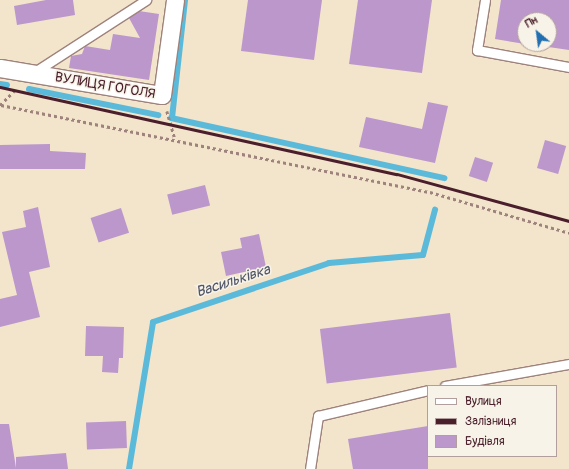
<!DOCTYPE html>
<meta charset="utf-8">
<style>
body{margin:0}
#map{position:relative;width:569px;height:469px;overflow:hidden;background:#f3e4cc;font-family:Pangolin,sans-serif}
div>[style]{position:absolute}
.stream>*{height:6px;margin:-3px;padding:0 3px;transform-origin:3px;border-radius:3px;background:#5bbada}
.building>*{inset:0;background:#bb97cc;transform-origin:0 0}
.path>*{height:2.5px;margin-top:-1.25px;transform-origin:0;background:repeating-linear-gradient(90deg,#9e827c 0 3px,transparent 0 6px)}
.roads{filter:drop-shadow(1px 0 #9e827c) drop-shadow(-1px 0 #9e827c) drop-shadow(0 1px #9e827c) drop-shadow(0 -1px #9e827c)}
.service>*{height:9px;margin:-4.5px;padding:0 4.5px;transform-origin:4.5px;border-radius:4.5px;background:#fff}
.minor>*{height:17px;margin:-8.5px;padding:0 8.5px;transform-origin:8.5px;border-radius:8.5px;background:#fff}
.rail>*{height:3px;margin:-1.5px;padding:0 1.5px;transform-origin:1.5px;border-radius:1.5px;background:#4a1f2b}
span{translate:-50% -50%;white-space:nowrap;text-align:center;line-height:1.15;-webkit-text-stroke:3px #f7f3e8;paint-order:stroke}
.street-label{font-size:14px;color:#4a1f2b}
.water-label{font-size:15px;color:#505568;font-style:italic}
.legend{position:absolute;left:427px;top:385px;width:130px;height:72px;box-sizing:border-box;background:#f7f3e8;border:1px solid #b29e9c;margin:0;padding:5px 7px;list-style:none;font-size:12px;color:#4a1f2b}
.legend li{display:flex;align-items:center;gap:8px;height:20px}
.legend b{width:20px;border:1px solid #b29e9c}
.north{position:absolute;left:517px;top:12px;width:40px;height:40px;box-sizing:border-box;background:#f7f3e8;border:1px solid #b29e9c;border-radius:50%;rotate:331deg;font-size:11px;font-weight:700;line-height:16px;text-align:center;color:#4a1f2b}
.north::after{content:'';display:block;margin:auto;width:14px;height:18px;background:#1f6fb2;clip-path:polygon(50% 0,100% 100%,50% 72%,0 100%)}
</style>
<div id="map">
<div class="stream">
<i style="left:0;top:84px;width:7px;rotate:8deg"></i>
<i style="left:29px;top:89px;width:132px;rotate:11.4deg"></i>
<i style="left:171px;top:118px;width:280px;rotate:12.4deg"></i>
<i style="left:172px;top:118px;width:119px;rotate:-83.7deg"></i>
<i style="left:129px;top:469px;width:149px;rotate:-80.7deg"></i>
<i style="left:153px;top:322px;width:186px;rotate:-18.5deg"></i>
<i style="left:329px;top:263px;width:94px;rotate:-4.9deg"></i>
<i style="left:423px;top:255px;width:47px;rotate:-75.1deg"></i>
</div>
<div class="building">
<i style="clip-path:polygon(46px 0,73px 0,75px 15px,17px 25px,14px 6px)"></i>
<i style="clip-path:polygon(248px 0,322px 0,314px 60px,241px 51px)"></i>
<i style="clip-path:polygon(358px 0,432px 0,422px 73px,349px 64px)"></i>
<i style="clip-path:polygon(501px 0,569px 0,569px 50px,528px 44px,549px 44px,549px 20px,525px 20px,525px 44px,495px 39px)"></i>
<i style="clip-path:polygon(139px 11px,159px 14px,149px 80px,69px 68px,71px 56px,82px 54px,85px 46px,110px 50px,113px 34px,140px 38px,129px 18px)"></i>
<i style="clip-path:polygon(428px 102px,448px 106px,435px 163px,359px 147px,366px 117px,422px 129px)"></i>
<i style="left:545px;top:140px;width:22px;height:29px;rotate:16deg"></i>
<i style="clip-path:polygon(50px 144px,50px 151px,86px 153px,85px 169px,0 169px,0 145px)"></i>
<i style="left:475px;top:157px;width:19px;height:20px;rotate:18deg"></i>
<i style="left:205px;top:185px;width:21px;height:39px;rotate:76deg"></i>
<i style="clip-path:polygon(38px 207px,50px 267px,29px 272px,40px 317px,0 327px,0 299px,17px 295px,2px 232px,26px 227px,23px 211px)"></i>
<i style="left:121px;top:208px;width:26px;height:32px;rotate:72deg"></i>
<i style="clip-path:polygon(259px 234px,266px 267px,226px 276px,221px 252px,242px 248px,240px 238px)"></i>
<i style="left:450px;top:313px;width:55px;height:131px;rotate:83deg"></i>
<i style="clip-path:polygon(86px 326px,124px 327px,123px 358px,119px 358px,118px 373px,102px 372px,103px 356px,85px 356px)"></i>
<i style="left:126px;top:421px;width:27px;height:40px;rotate:88deg"></i>
<i style="clip-path:polygon(0 424px,9px 424px,16px 468px,16px 457px,66px 453px,68px 469px,0 469px)"></i>
<i style="clip-path:polygon(428px 426px,428px 469px,353px 469px,348px 439px)"></i>
</div>
<div class="path">
<i style="left:0;top:105px;width:23px;rotate:-45deg"></i>
<i style="left:1px;top:105px;width:438px;rotate:11.5deg"></i>
<i style="left:430px;top:192px;width:145px;rotate:16.4deg"></i>
<i style="left:167px;top:111px;width:29px;rotate:74deg"></i>
</div>
<div class="roads">
<div class="service">
<i style="left:485px;top:0;width:51px;rotate:99.1deg"></i>
<i style="left:477px;top:50px;width:94px;rotate:10.5deg"></i>
<i style="left:33px;top:73px;width:135px;rotate:-32.9deg"></i>
<i style="left:445px;top:386px;width:126px;rotate:-10.1deg"></i>
<i style="left:310px;top:469px;width:54px;rotate:-81.4deg"></i>
<i style="left:318px;top:416px;width:113px;rotate:-13.3deg"></i>
</div>
<div class="minor">
<i style="left:0;top:68px;width:164px;rotate:9.5deg"></i>
<i style="left:162px;top:95px;width:96px;rotate:-82.2deg"></i>
</div>
</div>
<div class="rail">
<i style="left:0;top:87px;width:406px;rotate:12.4deg"></i>
<i style="left:397px;top:174px;width:178px;rotate:15.3deg"></i>
</div>
<div class="street-label">
<span style="left:105px;top:86px;rotate:10deg">ВУЛИЦЯ ГОГОЛЯ</span>
</div>
<div class="water-label">
<span style="left:233px;top:281px;rotate:-18deg">Васильківка</span>
</div>
<ul class="legend">
<li><b style="height:5px;background:#fff"></b>Вулиця</li>
<li><b style="height:5px;background:#4a1f2b"></b>Залізниця</li>
<li><b style="height:11px;background:#bb97cc"></b>Будівля</li>
</ul>
<div class="north">Пн</div>
</div>
